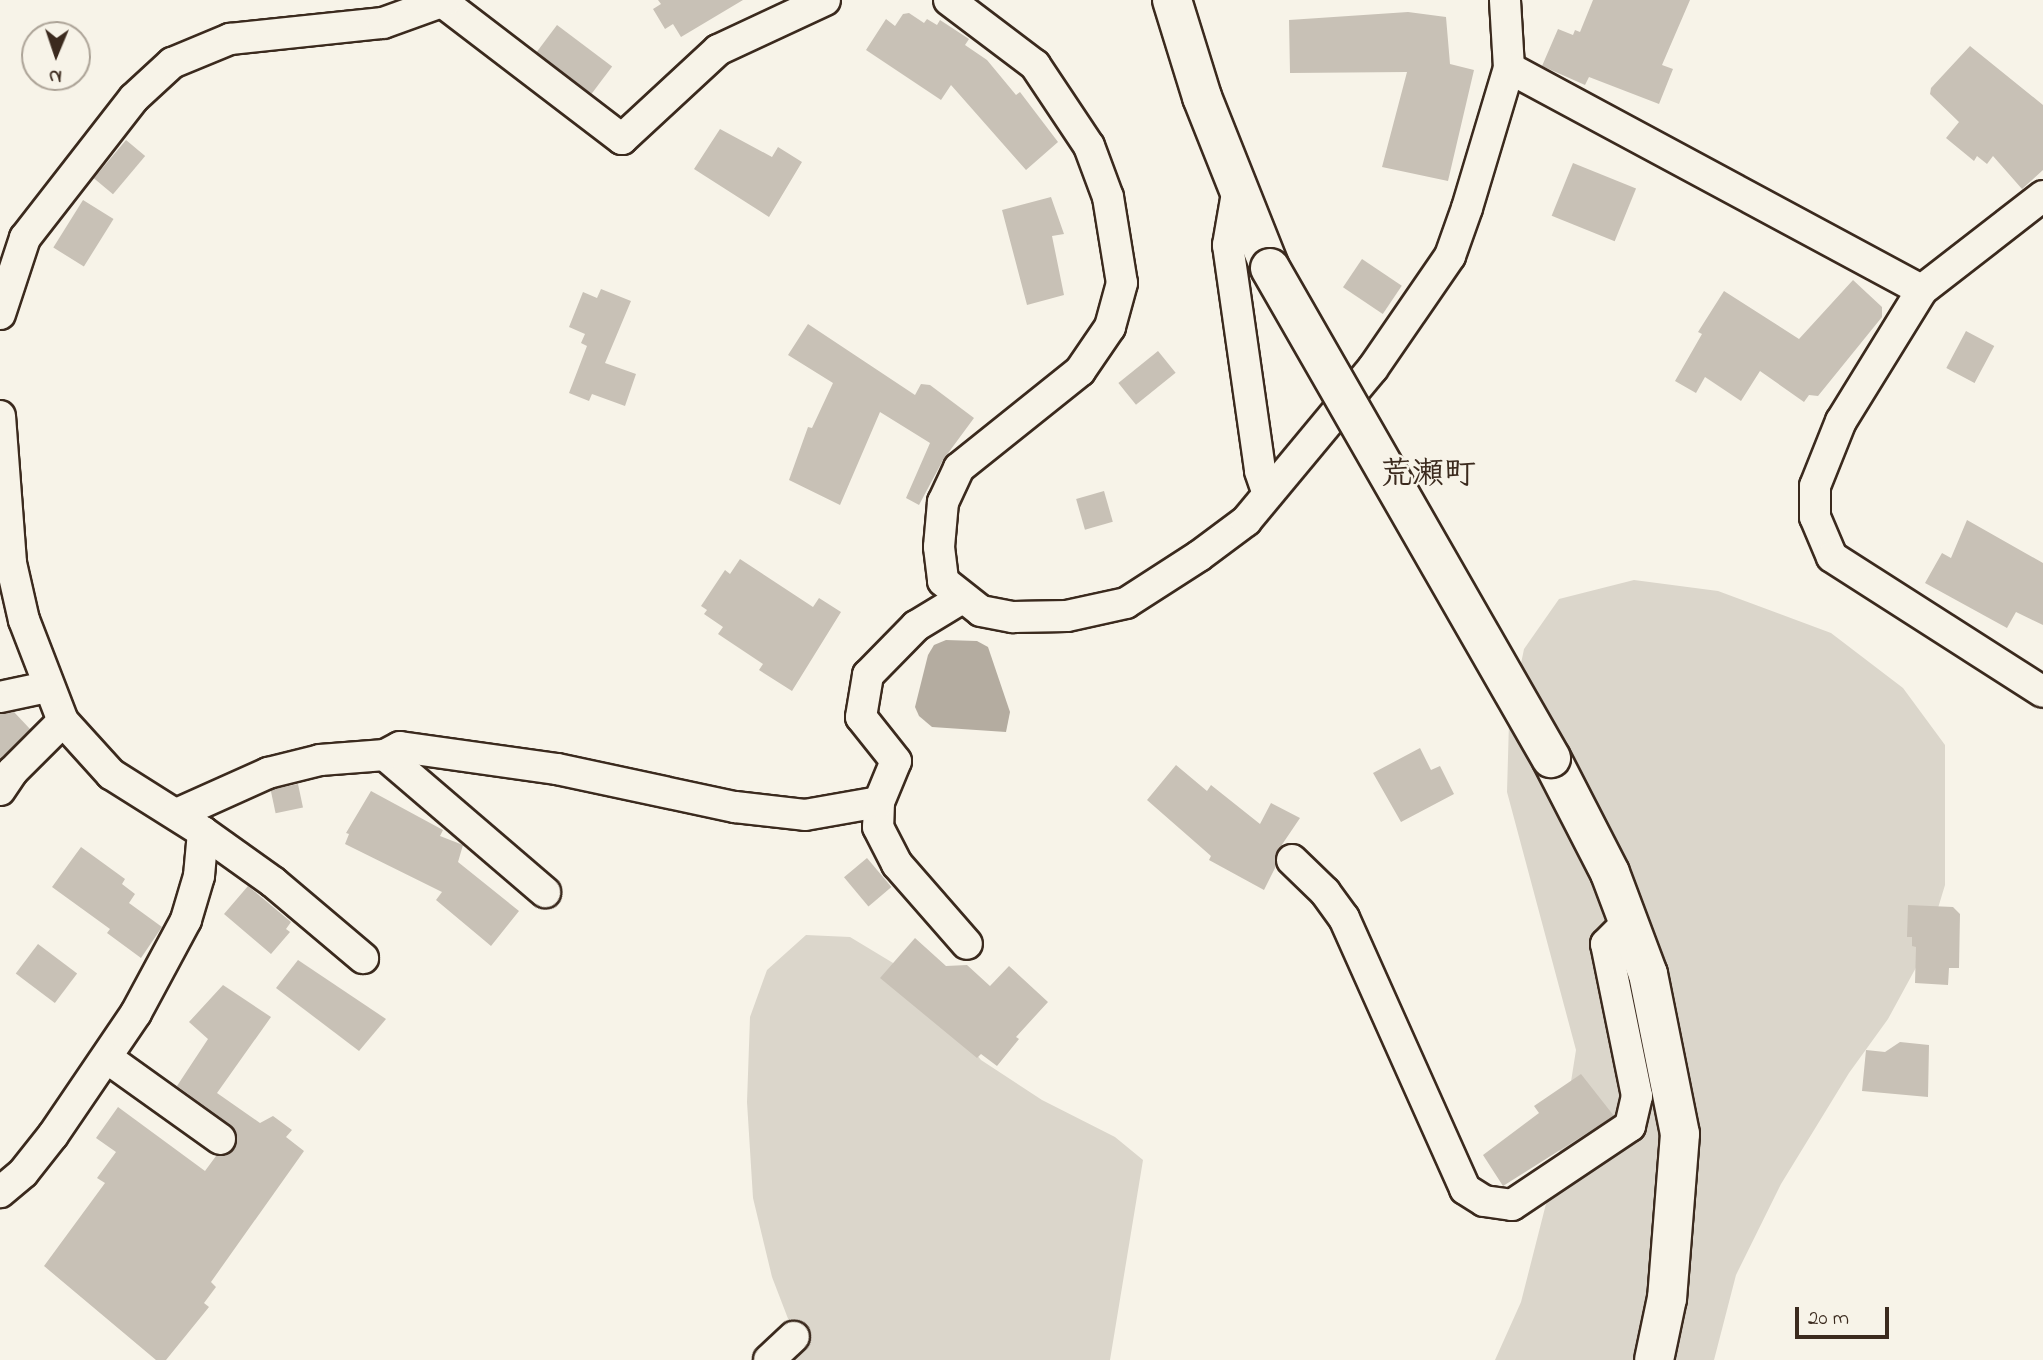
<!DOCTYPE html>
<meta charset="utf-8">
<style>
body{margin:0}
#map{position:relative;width:2043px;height:1360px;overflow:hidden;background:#f7f3e8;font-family:"Indie Flower","Klee One",sans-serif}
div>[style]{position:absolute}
.green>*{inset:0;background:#dbd6cb}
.water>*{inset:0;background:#b4aca0}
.building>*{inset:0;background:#c8c1b6;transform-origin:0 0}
.roads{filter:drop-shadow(2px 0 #3b2a1e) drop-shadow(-2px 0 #3b2a1e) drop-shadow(0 2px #3b2a1e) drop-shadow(0 -2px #3b2a1e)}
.street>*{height:30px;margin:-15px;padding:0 15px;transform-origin:15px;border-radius:15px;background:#f7f3e8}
.secondary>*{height:38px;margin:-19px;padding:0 19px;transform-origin:19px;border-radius:19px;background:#f7f3e8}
.bridges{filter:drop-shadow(2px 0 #3b2a1e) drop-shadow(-2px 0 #3b2a1e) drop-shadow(0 2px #3b2a1e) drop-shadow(0 -2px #3b2a1e)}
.secondary-bridge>*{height:38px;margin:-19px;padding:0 19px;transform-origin:19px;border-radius:19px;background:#f7f3e8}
span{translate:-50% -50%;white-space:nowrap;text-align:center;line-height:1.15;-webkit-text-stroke:5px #f7f3e8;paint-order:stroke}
.quarter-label{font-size:32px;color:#3b2a1e;font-weight:700}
.north{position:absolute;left:21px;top:21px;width:70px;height:70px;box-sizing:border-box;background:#f7f3e8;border:2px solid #aca397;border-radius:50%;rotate:182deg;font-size:19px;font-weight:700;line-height:28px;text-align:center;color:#3b2a1e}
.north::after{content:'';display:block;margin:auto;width:24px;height:32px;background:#3b2a1e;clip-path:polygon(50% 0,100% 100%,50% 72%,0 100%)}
.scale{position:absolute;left:1795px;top:1307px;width:94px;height:32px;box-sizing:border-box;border:4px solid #3b2a1e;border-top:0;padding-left:9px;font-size:21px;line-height:24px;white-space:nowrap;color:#3b2a1e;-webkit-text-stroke:5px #f7f3e8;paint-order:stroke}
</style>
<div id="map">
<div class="green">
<i style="clip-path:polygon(1634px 580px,1718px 591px,1831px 633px,1903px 688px,1945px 745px,1945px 885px,1925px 951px,1888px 1019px,1849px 1073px,1781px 1184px,1736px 1275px,1714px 1360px,1495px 1360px,1521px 1302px,1561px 1145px,1576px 1050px,1507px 792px,1509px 722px,1524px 649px,1559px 599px)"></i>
<i style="clip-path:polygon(806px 935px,850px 937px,908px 972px,981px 1060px,1042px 1100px,1115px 1137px,1143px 1160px,1110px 1360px,785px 1360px,792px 1329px,772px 1277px,753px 1198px,747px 1102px,750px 1017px,767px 970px)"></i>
</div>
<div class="water">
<i style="clip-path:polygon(946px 640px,977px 641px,988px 647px,1010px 712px,1006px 732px,932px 727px,919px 716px,915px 707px,928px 655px,934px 645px)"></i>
</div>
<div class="building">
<i style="clip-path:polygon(658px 0,743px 0,681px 37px,673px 24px,665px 29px,653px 9px,661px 4px)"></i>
<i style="clip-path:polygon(1593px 0,1690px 0,1662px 65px,1673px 69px,1659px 104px,1589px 77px,1585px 85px,1542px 66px,1558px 29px,1573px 35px,1575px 30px,1580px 32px)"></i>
<i style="clip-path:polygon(1408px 12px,1446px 17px,1450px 64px,1474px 70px,1448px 181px,1382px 167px,1407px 72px,1290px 73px,1289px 20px)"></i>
<i style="clip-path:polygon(909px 13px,924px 23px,927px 19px,937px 25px,940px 20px,969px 39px,965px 45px,987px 60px,1016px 95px,1020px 92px,1058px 142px,1026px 170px,951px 85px,941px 100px,866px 50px,886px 19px,895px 26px,903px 14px)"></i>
<i style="left:557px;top:25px;width:69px;height:34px;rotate:37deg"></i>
<i style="clip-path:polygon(1970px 46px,2043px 105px,2043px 170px,2022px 189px,1993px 156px,1987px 164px,1977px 156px,1974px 161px,1946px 138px,1959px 122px,1930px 94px,1931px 88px)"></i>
<i style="clip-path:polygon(720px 129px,772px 157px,778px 147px,802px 162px,769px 217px,694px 169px)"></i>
<i style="left:126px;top:140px;width:25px;height:50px;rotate:40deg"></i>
<i style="left:1573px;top:163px;width:68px;height:57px;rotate:22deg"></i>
<i style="clip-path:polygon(1051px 197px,1064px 234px,1052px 236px,1064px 295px,1027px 305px,1002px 210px)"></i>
<i style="left:83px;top:200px;width:36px;height:56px;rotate:32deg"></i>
<i style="left:1362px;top:259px;width:48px;height:34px;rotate:34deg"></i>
<i style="clip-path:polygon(1853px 280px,1882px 307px,1882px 317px,1818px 396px,1809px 395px,1804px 402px,1760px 371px,1741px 401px,1705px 377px,1696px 393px,1675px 381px,1702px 334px,1698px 332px,1724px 291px,1799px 339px)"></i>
<i style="clip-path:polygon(601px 289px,631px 301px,605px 363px,636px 374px,625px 406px,592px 394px,589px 401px,569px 393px,587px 346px,581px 343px,585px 334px,569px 327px,583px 292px,597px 298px)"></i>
<i style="clip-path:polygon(808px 324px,915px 395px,921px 384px,930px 385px,974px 418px,943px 460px,919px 505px,906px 498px,930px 443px,880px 412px,840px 505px,789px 480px,808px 427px,812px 428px,833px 383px,788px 355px)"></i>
<i style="left:1966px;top:331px;width:32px;height:42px;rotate:28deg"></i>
<i style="left:1158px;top:351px;width:28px;height:51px;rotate:51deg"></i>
<i style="left:1104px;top:491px;width:32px;height:29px;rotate:74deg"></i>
<i style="clip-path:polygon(1967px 520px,2043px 563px,2043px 625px,2016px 612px,2007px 628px,1925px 583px,1942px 553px,1951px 558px)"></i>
<i style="clip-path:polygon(740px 559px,813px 607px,819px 598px,841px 612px,792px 691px,759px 670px,763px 664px,718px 634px,723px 627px,704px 614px,707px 610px,701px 606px,725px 570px,730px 574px)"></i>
<i style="clip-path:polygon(14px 712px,30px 729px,0 759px,0 714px)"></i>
<i style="clip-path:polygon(1420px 748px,1431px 770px,1440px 766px,1454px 794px,1401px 822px,1373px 773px)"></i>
<i style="clip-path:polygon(1176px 765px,1207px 791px,1211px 785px,1260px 824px,1271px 803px,1300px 818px,1275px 855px,1276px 866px,1264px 890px,1209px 860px,1211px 856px,1147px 800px)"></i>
<i style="left:298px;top:784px;width:24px;height:28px;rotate:78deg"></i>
<i style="clip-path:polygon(371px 791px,443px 830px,440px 836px,463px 845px,458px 862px,519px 911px,491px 946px,436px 900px,442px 892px,345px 844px,349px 834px,346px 833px)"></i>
<i style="clip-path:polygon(81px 847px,125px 879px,122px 884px,135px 894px,129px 903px,162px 927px,141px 958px,107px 933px,110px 929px,52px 887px)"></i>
<i style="left:867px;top:858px;width:38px;height:30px;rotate:50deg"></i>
<i style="clip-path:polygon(248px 886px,291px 922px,286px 929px,290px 932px,271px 954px,224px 914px)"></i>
<i style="clip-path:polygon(1908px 905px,1953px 907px,1960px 914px,1959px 968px,1949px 968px,1948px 985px,1915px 983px,1916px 947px,1912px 946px,1912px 937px,1907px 937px)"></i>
<i style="clip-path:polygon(915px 938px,946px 966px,967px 965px,990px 986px,1009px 966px,1048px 1002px,1016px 1037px,1019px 1039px,997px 1066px,981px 1054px,977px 1058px,880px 978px)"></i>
<i style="left:38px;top:944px;width:49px;height:37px;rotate:37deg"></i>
<i style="clip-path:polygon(298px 960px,386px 1019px,359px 1051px,276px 988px)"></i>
<i style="clip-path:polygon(223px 985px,271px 1017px,217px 1093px,260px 1123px,273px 1116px,292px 1130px,286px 1137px,304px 1151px,211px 1282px,216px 1287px,204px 1303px,209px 1307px,166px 1360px,156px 1360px,44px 1266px,105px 1183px,97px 1178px,116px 1152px,96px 1138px,118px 1107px,205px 1171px,216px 1156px,235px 1149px,236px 1132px,231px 1125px,177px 1086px,208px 1039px,189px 1022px)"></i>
<i style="clip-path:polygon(1900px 1042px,1929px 1045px,1928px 1097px,1862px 1091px,1866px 1050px,1885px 1052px)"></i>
<i style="clip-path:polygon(1581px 1074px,1614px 1116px,1503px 1186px,1483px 1155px,1539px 1113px,1534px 1106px)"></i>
</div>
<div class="roads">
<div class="street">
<i style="left:949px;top:0;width:108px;rotate:37.1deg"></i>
<i style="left:1035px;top:65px;width:97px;rotate:56.3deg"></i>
<i style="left:1089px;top:146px;width:54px;rotate:69.6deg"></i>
<i style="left:1108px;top:197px;width:87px;rotate:80.8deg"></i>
<i style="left:1122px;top:283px;width:46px;rotate:105.3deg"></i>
<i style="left:1110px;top:327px;width:53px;rotate:124.3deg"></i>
<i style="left:1080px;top:371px;width:155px;rotate:141.3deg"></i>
<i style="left:959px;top:468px;width:38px;rotate:115deg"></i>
<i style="left:943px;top:502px;width:45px;rotate:95.1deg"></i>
<i style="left:939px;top:547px;width:34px;rotate:83deg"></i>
<i style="left:943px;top:581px;width:48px;rotate:38.3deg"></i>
<i style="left:981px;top:611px;width:33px;rotate:11deg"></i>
<i style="left:1013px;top:617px;width:54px;rotate:-1.1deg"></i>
<i style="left:1067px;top:616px;width:60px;rotate:-12.4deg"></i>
<i style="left:1126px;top:603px;width:87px;rotate:-32.8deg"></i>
<i style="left:1199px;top:556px;width:59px;rotate:-36.7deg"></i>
<i style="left:1246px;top:521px;width:199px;rotate:-50.3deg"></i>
<i style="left:1373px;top:368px;width:136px;rotate:-55.5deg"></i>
<i style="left:1450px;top:256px;width:51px;rotate:-70.5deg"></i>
<i style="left:1467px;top:208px;width:146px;rotate:-73.3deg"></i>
<i style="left:1509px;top:68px;width:68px;rotate:-93.4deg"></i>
<i style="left:444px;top:3px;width:224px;rotate:37.4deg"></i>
<i style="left:622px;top:139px;width:131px;rotate:-42.8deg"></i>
<i style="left:718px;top:50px;width:118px;rotate:-25deg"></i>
<i style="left:1509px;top:68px;width:469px;rotate:28.3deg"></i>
<i style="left:1237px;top:193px;width:53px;rotate:99.8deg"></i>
<i style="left:1228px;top:245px;width:228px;rotate:81.9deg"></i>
<i style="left:1260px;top:471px;width:21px;rotate:71deg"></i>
<i style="left:2043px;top:196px;width:153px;rotate:142.2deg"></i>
<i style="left:1922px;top:290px;width:154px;rotate:121.7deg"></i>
<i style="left:1841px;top:421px;width:70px;rotate:111.8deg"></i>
<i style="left:1815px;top:486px;width:31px;rotate:90deg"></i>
<i style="left:1815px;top:517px;width:43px;rotate:67deg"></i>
<i style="left:1832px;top:557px;width:250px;rotate:32.6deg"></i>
<i style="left:0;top:314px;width:80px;rotate:-71.8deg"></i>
<i style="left:25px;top:238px;width:177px;rotate:-52.1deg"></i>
<i style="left:134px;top:98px;width:52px;rotate:-42.6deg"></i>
<i style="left:172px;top:63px;width:63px;rotate:-22.5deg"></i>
<i style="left:230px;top:39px;width:154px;rotate:-6deg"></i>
<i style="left:383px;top:23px;width:68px;rotate:-19.8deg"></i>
<i style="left:0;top:416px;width:147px;rotate:85.7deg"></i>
<i style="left:11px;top:563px;width:58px;rotate:77.2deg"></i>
<i style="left:24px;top:620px;width:108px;rotate:68.9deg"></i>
<i style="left:63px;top:721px;width:72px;rotate:47.8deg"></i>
<i style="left:111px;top:774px;width:109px;rotate:32.2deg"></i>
<i style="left:203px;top:832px;width:44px;rotate:95.2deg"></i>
<i style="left:199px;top:876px;width:46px;rotate:106.5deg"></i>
<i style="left:186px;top:920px;width:106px;rotate:118.3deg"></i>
<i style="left:136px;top:1013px;width:148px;rotate:124.2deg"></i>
<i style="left:53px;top:1135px;width:48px;rotate:128.3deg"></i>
<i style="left:23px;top:1173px;width:30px;rotate:140deg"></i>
<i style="left:0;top:697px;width:48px;rotate:-12deg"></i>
<i style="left:385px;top:755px;width:211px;rotate:40.6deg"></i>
<i style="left:0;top:790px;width:22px;rotate:-56deg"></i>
<i style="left:12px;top:772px;width:72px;rotate:-45deg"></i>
<i style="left:879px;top:802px;width:25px;rotate:92deg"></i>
<i style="left:878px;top:827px;width:42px;rotate:62.8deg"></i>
<i style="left:897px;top:864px;width:106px;rotate:48.8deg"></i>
<i style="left:179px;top:813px;width:98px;rotate:-24.2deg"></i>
<i style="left:268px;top:773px;width:54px;rotate:-14deg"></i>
<i style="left:320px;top:760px;width:65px;rotate:-4.4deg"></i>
<i style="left:385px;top:755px;width:17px;rotate:-28deg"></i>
<i style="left:400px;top:747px;width:159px;rotate:8deg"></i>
<i style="left:557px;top:769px;width:182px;rotate:12.1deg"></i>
<i style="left:735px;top:807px;width:70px;rotate:6.5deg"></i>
<i style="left:805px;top:815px;width:75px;rotate:-10deg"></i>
<i style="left:879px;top:802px;width:44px;rotate:-67.5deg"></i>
<i style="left:896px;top:761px;width:56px;rotate:-128.5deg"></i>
<i style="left:861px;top:717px;width:43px;rotate:-80.5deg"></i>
<i style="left:868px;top:675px;width:69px;rotate:-45.6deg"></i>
<i style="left:916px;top:626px;width:54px;rotate:-31.3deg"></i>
<i style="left:203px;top:832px;width:86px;rotate:35.5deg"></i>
<i style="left:273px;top:882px;width:118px;rotate:40.2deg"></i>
<i style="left:1292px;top:860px;width:46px;rotate:44.1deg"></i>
<i style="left:1325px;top:892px;width:32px;rotate:54deg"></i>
<i style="left:1344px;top:918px;width:297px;rotate:65.9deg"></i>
<i style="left:1465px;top:1189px;width:22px;rotate:32deg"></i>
<i style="left:1484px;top:1201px;width:28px;rotate:8deg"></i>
<i style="left:1512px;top:1205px;width:142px;rotate:-33.8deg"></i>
<i style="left:1630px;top:1126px;width:31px;rotate:-77deg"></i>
<i style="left:1637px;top:1096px;width:155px;rotate:-101.5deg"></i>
<i style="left:1606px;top:944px;width:31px;rotate:-45deg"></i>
<i style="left:107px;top:1058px;width:139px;rotate:35.6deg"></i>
<i style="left:769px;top:1360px;width:34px;rotate:-43deg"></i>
</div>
<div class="secondary">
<i style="left:1172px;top:0;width:102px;rotate:72.8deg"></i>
<i style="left:1202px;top:97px;width:184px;rotate:68.3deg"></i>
<i style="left:1551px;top:758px;width:129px;rotate:62.8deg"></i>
<i style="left:1610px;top:873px;width:108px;rotate:69.4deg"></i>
<i style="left:1648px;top:974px;width:163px;rotate:78.7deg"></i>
<i style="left:1680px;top:1134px;width:165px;rotate:94.5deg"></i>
<i style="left:1667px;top:1298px;width:63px;rotate:101.8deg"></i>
</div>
</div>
<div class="bridges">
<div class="secondary-bridge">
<i style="left:1270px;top:268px;width:565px;rotate:60.17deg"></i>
</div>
</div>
<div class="quarter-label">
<span style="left:1428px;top:476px">荒瀬町</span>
</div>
<div class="north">N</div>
<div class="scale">20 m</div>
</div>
